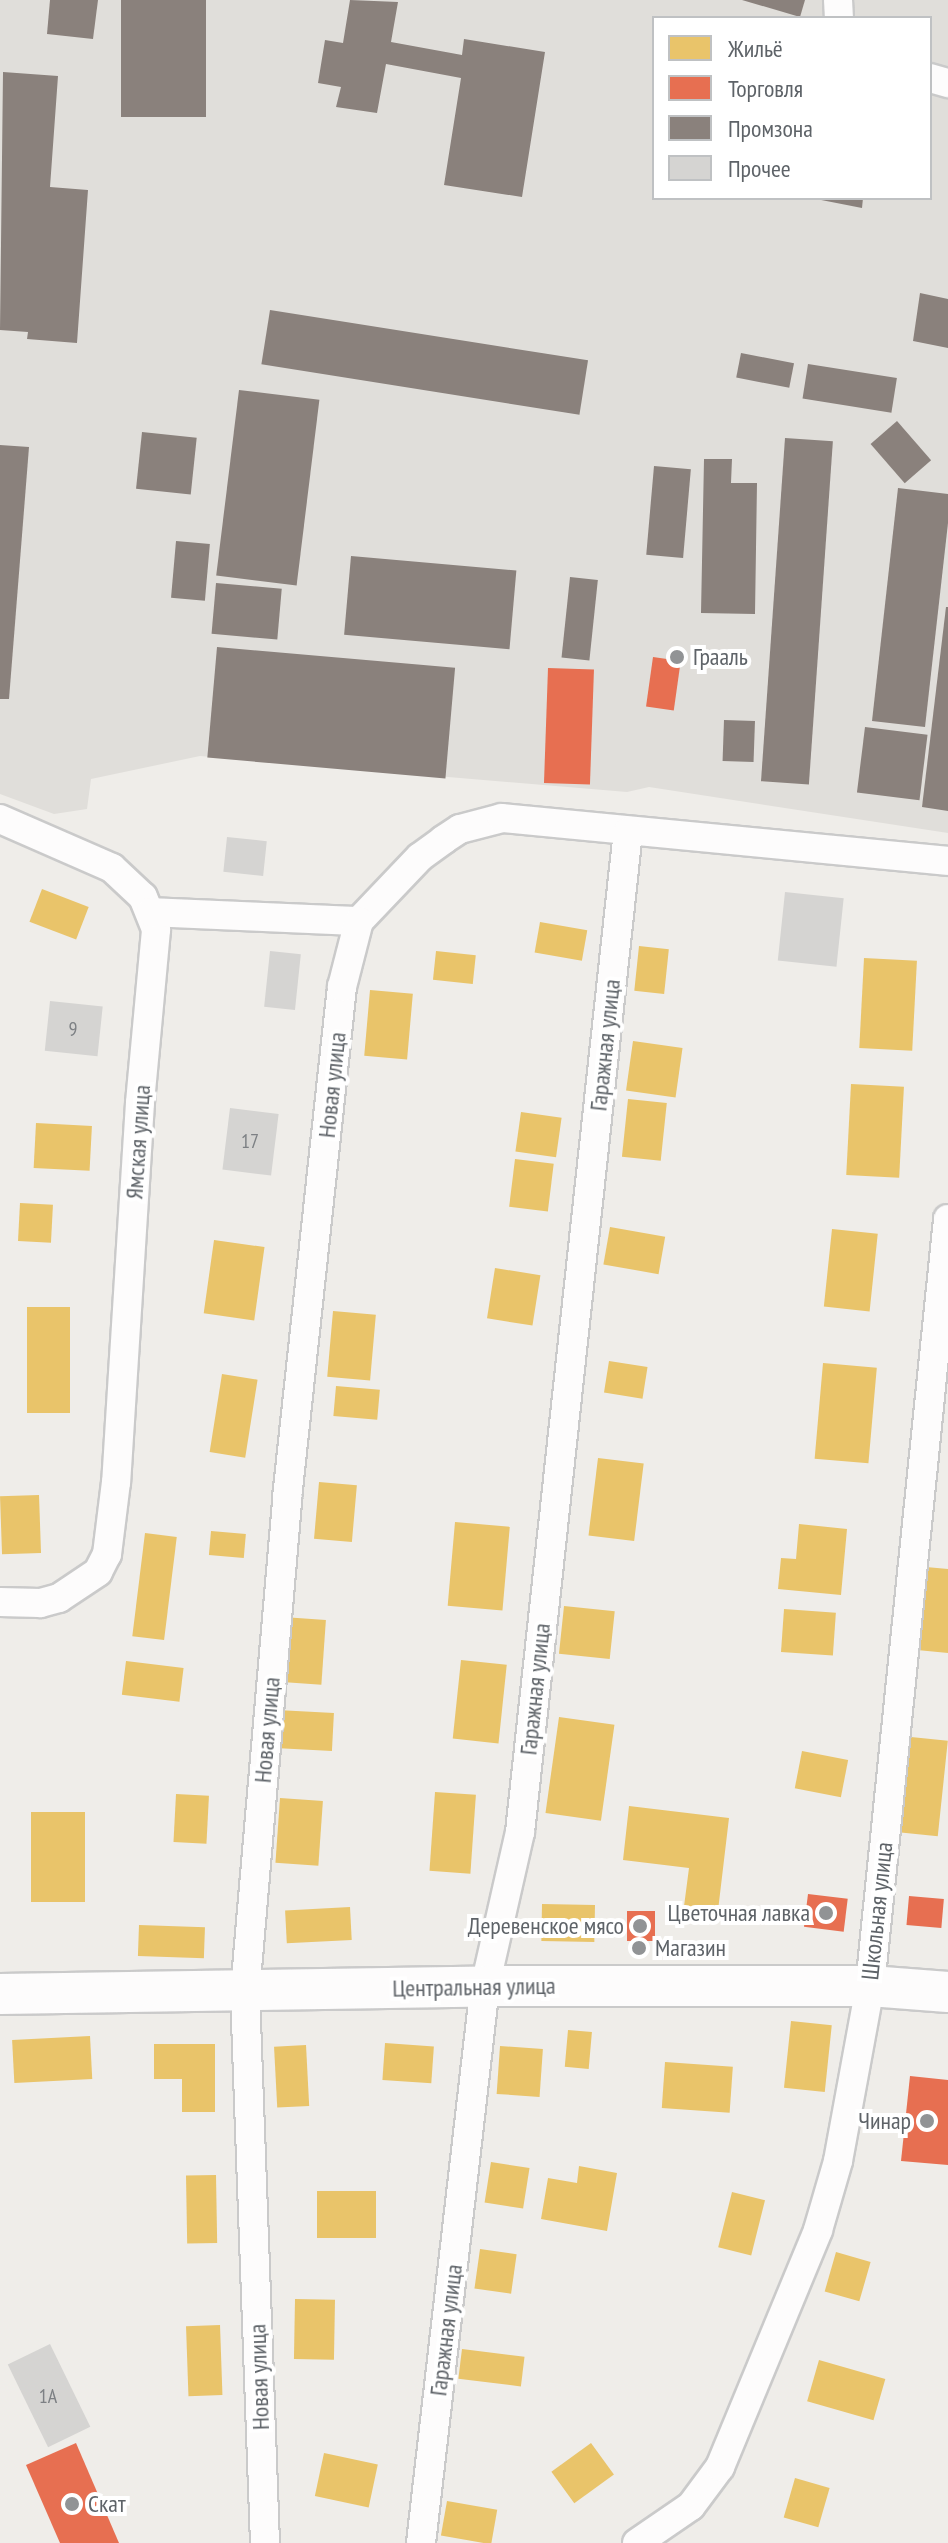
<!DOCTYPE html>
<meta charset="utf-8">
<style>
body{margin:0}
#map{position:relative;width:948px;height:2543px;overflow:hidden;background:#efede9;font-family:"PT Sans Narrow",sans-serif}
div>[style]{position:absolute}
.industrial>*{inset:0;background:#e0deda}
.homes>*{inset:0;background:#e9c46a;transform-origin:0 0}
.shops>*{inset:0;background:#e76f51;transform-origin:0 0}
.industry>*{inset:0;background:#8a817c;transform-origin:0 0}
.building>*{inset:0;background:#d5d4d2;transform-origin:0 0}
.roads{filter:drop-shadow(2px 0 #cacaca) drop-shadow(-2px 0 #cacaca) drop-shadow(0 2px #cacaca) drop-shadow(0 -2px #cacaca)}
.street>*{height:28px;margin:-14px;padding:0 14px;transform-origin:14px;border-radius:14px;background:#fdfcfc}
.secondary>*{height:40px;margin:-20px;padding:0 20px;transform-origin:20px;border-radius:20px;background:#fdfcfc}
.dots>*{width:22px;height:22px;translate:-50% -50%;box-sizing:border-box;border:4px solid #fff;border-radius:50%}
span{translate:-50% -50%;white-space:nowrap;text-align:center;line-height:1.15;-webkit-text-stroke:8px #fff;paint-order:stroke}
.number-label{font-size:20px;color:#7d8084}
.number-label span{-webkit-text-stroke-width:0}
.poi-label{font-size:24px;color:#5e6368}
.left{translate:0 -50%;text-align:left}
.right{translate:-100% -50%;text-align:right}
.street-label{font-size:24px;color:#5e6368}
.legend{position:absolute;left:652px;top:16px;width:280px;height:184px;box-sizing:border-box;background:#fff;border:2px solid #bfc1c3;margin:0;padding:10px 14px;list-style:none;font-size:24px;color:#5e6368}
.legend li{display:flex;align-items:center;gap:16px;height:40px}
.legend b{width:40px;border:2px solid #bfc1c3}
</style>
<div id="map">
<div class="industrial">
<i style="clip-path:polygon(evenodd,0 0,948px 0,948px 833px,649px 787px,627px 792px,200px 756px,91px 779px,87px 809px,54px 814px,0 794px,0 0,654px 18px,930px 18px,930px 198px,654px 198px,654px 18px)"></i>
</div>
<div class="homes">
<i style="left:42px;top:889px;width:50px;height:35px;rotate:21deg"></i>
<i style="left:540px;top:922px;width:48px;height:31px;rotate:10deg"></i>
<i style="left:639px;top:946px;width:30px;height:45px;rotate:6deg"></i>
<i style="left:436px;top:951px;width:40px;height:29px;rotate:6deg"></i>
<i style="left:864px;top:958px;width:53px;height:90px;rotate:3deg"></i>
<i style="left:370px;top:990px;width:43px;height:66px;rotate:5deg"></i>
<i style="left:633px;top:1041px;width:50px;height:50px;rotate:8deg"></i>
<i style="left:851px;top:1084px;width:53px;height:91px;rotate:3deg"></i>
<i style="left:628px;top:1099px;width:39px;height:58px;rotate:6deg"></i>
<i style="left:521px;top:1112px;width:41px;height:40px;rotate:8deg"></i>
<i style="left:36px;top:1123px;width:56px;height:45px;rotate:3deg"></i>
<i style="left:515px;top:1159px;width:39px;height:48px;rotate:7deg"></i>
<i style="left:20px;top:1203px;width:33px;height:38px;rotate:3deg"></i>
<i style="left:610px;top:1227px;width:56px;height:38px;rotate:10deg"></i>
<i style="left:832px;top:1229px;width:46px;height:78px;rotate:6deg"></i>
<i style="left:214px;top:1240px;width:51px;height:74px;rotate:8deg"></i>
<i style="left:495px;top:1268px;width:46px;height:51px;rotate:9deg"></i>
<i style="left:27px;top:1307px;width:43px;height:106px"></i>
<i style="left:333px;top:1311px;width:43px;height:66px;rotate:5deg"></i>
<i style="left:609px;top:1361px;width:39px;height:32px;rotate:9deg"></i>
<i style="left:823px;top:1363px;width:54px;height:96px;rotate:5deg"></i>
<i style="left:222px;top:1374px;width:36px;height:79px;rotate:9deg"></i>
<i style="left:336px;top:1386px;width:44px;height:30px;rotate:5deg"></i>
<i style="left:598px;top:1458px;width:46px;height:78px;rotate:7deg"></i>
<i style="left:319px;top:1482px;width:38px;height:57px;rotate:5deg"></i>
<i style="left:39px;top:1495px;width:58px;height:39px;rotate:88deg"></i>
<i style="left:455px;top:1522px;width:55px;height:84px;rotate:5deg"></i>
<i style="clip-path:polygon(799px 1524px,847px 1529px,841px 1595px,778px 1589px,781px 1558px,796px 1559px)"></i>
<i style="left:211px;top:1531px;width:35px;height:24px;rotate:5deg"></i>
<i style="left:145px;top:1533px;width:32px;height:104px;rotate:7deg"></i>
<i style="clip-path:polygon(926px 1567px,948px 1569px,948px 1653px,917px 1650px)"></i>
<i style="left:564px;top:1606px;width:51px;height:48px;rotate:6deg"></i>
<i style="left:784px;top:1609px;width:52px;height:43px;rotate:4deg"></i>
<i style="left:283px;top:1617px;width:43px;height:65px;rotate:4deg"></i>
<i style="left:461px;top:1660px;width:46px;height:79px;rotate:6deg"></i>
<i style="left:126px;top:1661px;width:58px;height:34px;rotate:7deg"></i>
<i style="left:277px;top:1710px;width:57px;height:38px;rotate:3deg"></i>
<i style="left:559px;top:1717px;width:56px;height:97px;rotate:8deg"></i>
<i style="left:911px;top:1737px;width:37px;height:96px;rotate:6deg"></i>
<i style="left:802px;top:1751px;width:47px;height:38px;rotate:11deg"></i>
<i style="left:435px;top:1792px;width:41px;height:79px;rotate:4deg"></i>
<i style="left:176px;top:1794px;width:33px;height:48px;rotate:3deg"></i>
<i style="left:280px;top:1798px;width:43px;height:65px;rotate:4deg"></i>
<i style="clip-path:polygon(629px 1806px,729px 1818px,717px 1919px,683px 1914px,689px 1868px,623px 1860px)"></i>
<i style="left:31px;top:1812px;width:54px;height:90px"></i>
<i style="left:542px;top:1904px;width:53px;height:37px;rotate:1deg"></i>
<i style="left:350px;top:1907px;width:33px;height:65px;rotate:87deg"></i>
<i style="left:139px;top:1925px;width:66px;height:31px;rotate:2deg"></i>
<i style="left:791px;top:2021px;width:41px;height:67px;rotate:6deg"></i>
<i style="left:568px;top:2030px;width:24px;height:37px;rotate:5deg"></i>
<i style="left:90px;top:2036px;width:43px;height:78px;rotate:87deg"></i>
<i style="left:385px;top:2043px;width:49px;height:37px;rotate:4deg"></i>
<i style="clip-path:polygon(154px 2044px,215px 2044px,215px 2112px,182px 2112px,182px 2079px,154px 2079px)"></i>
<i style="left:306px;top:2045px;width:61px;height:32px;rotate:87deg"></i>
<i style="left:500px;top:2046px;width:43px;height:48px;rotate:4deg"></i>
<i style="left:665px;top:2062px;width:68px;height:46px;rotate:4deg"></i>
<i style="left:491px;top:2162px;width:39px;height:41px;rotate:9deg"></i>
<i style="clip-path:polygon(579px 2166px,617px 2173px,607px 2231px,541px 2219px,548px 2178px,577px 2183px)"></i>
<i style="left:216px;top:2175px;width:68px;height:30px;rotate:89deg"></i>
<i style="left:317px;top:2191px;width:59px;height:47px"></i>
<i style="left:732px;top:2192px;width:34px;height:57px;rotate:14deg"></i>
<i style="left:480px;top:2249px;width:37px;height:40px;rotate:8deg"></i>
<i style="left:836px;top:2252px;width:36px;height:41px;rotate:16deg"></i>
<i style="left:295px;top:2299px;width:40px;height:60px;rotate:1deg"></i>
<i style="left:220px;top:2325px;width:70px;height:34px;rotate:88deg"></i>
<i style="left:462px;top:2349px;width:63px;height:30px;rotate:7deg"></i>
<i style="left:819px;top:2360px;width:69px;height:43px;rotate:16deg"></i>
<i style="left:591px;top:2443px;width:39px;height:49px;rotate:54deg"></i>
<i style="left:324px;top:2453px;width:55px;height:44px;rotate:12deg"></i>
<i style="left:795px;top:2478px;width:36px;height:41px;rotate:16deg"></i>
<i style="left:447px;top:2501px;width:51px;height:35px;rotate:10deg"></i>
</div>
<div class="shops">
<i style="left:653px;top:657px;width:28px;height:50px;rotate:8deg"></i>
<i style="left:548px;top:668px;width:46px;height:115px;rotate:2deg"></i>
<i style="left:808px;top:1894px;width:40px;height:33px;rotate:7deg"></i>
<i style="left:909px;top:1896px;width:35px;height:29px;rotate:5deg"></i>
<i style="left:627px;top:1911px;width:28px;height:30px"></i>
<i style="clip-path:polygon(910px 2076px,948px 2080px,948px 2165px,901px 2161px)"></i>
<i style="clip-path:polygon(76px 2443px,119px 2543px,60px 2543px,26px 2465px)"></i>
</div>
<div class="industry">
<i style="clip-path:polygon(50px 0,98px 0,93px 39px,47px 34px)"></i>
<i style="left:121px;top:0;width:85px;height:117px"></i>
<i style="clip-path:polygon(350px 0,398px 2px,391px 42px,462px 55px,464px 39px,545px 52px,522px 197px,444px 185px,461px 78px,386px 64px,377px 113px,336px 107px,341px 87px,318px 83px,325px 40px,343px 43px)"></i>
<i style="clip-path:polygon(742px 0,805px 0,800px 17px)"></i>
<i style="clip-path:polygon(3px 72px,58px 76px,50px 187px,88px 190px,77px 343px,27px 339px,28px 332px,0 330px)"></i>
<i style="clip-path:polygon(811px 198px,863px 198px,862px 208px)"></i>
<i style="clip-path:polygon(920px 293px,948px 299px,948px 348px,913px 341px)"></i>
<i style="left:270px;top:310px;width:322px;height:55px;rotate:9deg"></i>
<i style="left:741px;top:353px;width:54px;height:25px;rotate:11deg"></i>
<i style="left:808px;top:364px;width:90px;height:35px;rotate:9deg"></i>
<i style="left:239px;top:390px;width:81px;height:187px;rotate:7deg"></i>
<i style="left:897px;top:421px;width:52px;height:35px;rotate:49deg"></i>
<i style="left:142px;top:432px;width:55px;height:57px;rotate:6deg"></i>
<i style="left:785px;top:438px;width:48px;height:344px;rotate:4deg"></i>
<i style="clip-path:polygon(0 445px,29px 447px,9px 699px,0 699px)"></i>
<i style="clip-path:polygon(704px 459px,732px 459px,731px 483px,757px 483px,755px 614px,701px 613px)"></i>
<i style="left:654px;top:466px;width:37px;height:89px;rotate:5deg"></i>
<i style="clip-path:polygon(898px 488px,948px 494px,948px 523px,925px 727px,872px 721px)"></i>
<i style="left:176px;top:541px;width:34px;height:57px;rotate:5deg"></i>
<i style="left:351px;top:556px;width:166px;height:79px;rotate:5deg"></i>
<i style="left:570px;top:577px;width:28px;height:81px;rotate:6deg"></i>
<i style="left:216px;top:583px;width:66px;height:51px;rotate:5deg"></i>
<i style="clip-path:polygon(946px 607px,948px 607px,948px 811px,922px 807px)"></i>
<i style="left:217px;top:647px;width:239px;height:111px;rotate:5deg"></i>
<i style="left:724px;top:720px;width:31px;height:41px;rotate:2deg"></i>
<i style="left:865px;top:727px;width:63px;height:66px;rotate:7deg"></i>
</div>
<div class="building">
<i style="left:227px;top:837px;width:40px;height:35px;rotate:6deg"></i>
<i style="left:785px;top:892px;width:59px;height:69px;rotate:6deg"></i>
<i style="left:270px;top:951px;width:31px;height:56px;rotate:6deg"></i>
<i style="left:50px;top:1001px;width:53px;height:50px;rotate:6deg"></i>
<i style="left:230px;top:1108px;width:49px;height:62px;rotate:7deg"></i>
<i style="left:50px;top:2344px;width:92px;height:47px;rotate:64deg"></i>
</div>
<div class="roads">
<div class="street">
<i style="left:838px;top:0;width:18px;rotate:87deg"></i>
<i style="left:930px;top:78px;width:19px;rotate:16deg"></i>
<i style="left:0;top:819px;width:122px;rotate:23.6deg"></i>
<i style="left:112px;top:868px;width:42px;rotate:43.1deg"></i>
<i style="left:143px;top:897px;width:35px;rotate:68deg"></i>
<i style="left:156px;top:930px;width:174px;rotate:95.3deg"></i>
<i style="left:140px;top:1103px;width:380px;rotate:93.6deg"></i>
<i style="left:116px;top:1482px;width:73px;rotate:97.1deg"></i>
<i style="left:107px;top:1554px;width:20px;rotate:117deg"></i>
<i style="left:98px;top:1572px;width:47px;rotate:146.3deg"></i>
<i style="left:59px;top:1598px;width:20px;rotate:165deg"></i>
<i style="left:40px;top:1603px;width:40px;rotate:-178.6deg"></i>
<i style="left:151px;top:912px;width:208px;rotate:2.5deg"></i>
<i style="left:359px;top:921px;width:88px;rotate:-46.4deg"></i>
<i style="left:420px;top:857px;width:29px;rotate:-36deg"></i>
<i style="left:443px;top:840px;width:20px;rotate:-33deg"></i>
<i style="left:460px;top:829px;width:43px;rotate:-14.7deg"></i>
<i style="left:502px;top:818px;width:448px;rotate:5.5deg"></i>
<i style="left:265px;top:2543px;width:551px;rotate:-92.08deg"></i>
<i style="left:245px;top:1992px;width:496px;rotate:-85.1deg"></i>
<i style="left:287px;top:1498px;width:514px;rotate:-83.86deg"></i>
<i style="left:342px;top:987px;width:68px;rotate:-75.6deg"></i>
<i style="left:421px;top:2543px;width:561px;rotate:-83.45deg"></i>
<i style="left:485px;top:1986px;width:158px;rotate:-77.2deg"></i>
<i style="left:520px;top:1832px;width:1006px;rotate:-83.84deg"></i>
<i style="left:637px;top:2543px;width:65px;rotate:-34.4deg"></i>
<i style="left:691px;top:2506px;width:49px;rotate:-53.4deg"></i>
<i style="left:720px;top:2467px;width:256px;rotate:-67.5deg"></i>
<i style="left:818px;top:2230px;width:72px;rotate:-73.8deg"></i>
<i style="left:838px;top:2161px;width:178px;rotate:-79.6deg"></i>
<i style="left:870px;top:1986px;width:771px;rotate:-84.19deg"></i>
</div>
<div class="secondary">
<i style="left:0;top:1994px;width:485px;rotate:-0.9deg"></i>
<i style="left:485px;top:1986px;width:385px"></i>
<i style="left:870px;top:1986px;width:78px;rotate:4.4deg"></i>
</div>
</div>
<div class="dots">
<i style="left:677px;top:657px;background:#919395"></i>
<i style="left:826px;top:1913px;background:#919395"></i>
<i style="left:640px;top:1926px;background:#919395"></i>
<i style="left:639px;top:1948px;background:#919395"></i>
<i style="left:927px;top:2121px;background:#919395"></i>
<i style="left:72px;top:2504px;background:#919395"></i>
</div>
<div class="number-label">
<span style="left:73px;top:1029px">9</span>
<span style="left:250px;top:1141px">17</span>
<span style="left:48px;top:2396px">1А</span>
</div>
<div class="poi-label">
<span class="left" style="left:693px;top:657px">Грааль</span>
<span class="right" style="left:810px;top:1913px">Цветочная лавка</span>
<span class="right" style="left:624px;top:1926px">Деревенское мясо</span>
<span class="left" style="left:655px;top:1948px">Магазин</span>
<span class="right" style="left:911px;top:2121px">Чинар</span>
<span class="left" style="left:88px;top:2504px">Скат</span>
</div>
<div class="street-label">
<span style="left:605px;top:1045px;rotate:-84deg">Гаражная улица</span>
<span style="left:332px;top:1085px;rotate:-84deg">Новая улица</span>
<span style="left:138px;top:1142px;rotate:-86deg">Ямская улица</span>
<span style="left:535px;top:1689px;rotate:-84deg">Гаражная улица</span>
<span style="left:267px;top:1730px;rotate:-85deg">Новая улица</span>
<span style="left:877px;top:1911px;rotate:-84deg">Школьная улица</span>
<span style="left:474px;top:1987px;rotate:-1deg">Центральная улица</span>
<span style="left:446px;top:2330px;rotate:-83deg">Гаражная улица</span>
<span style="left:259px;top:2377px;rotate:-92deg">Новая улица</span>
</div>
<ul class="legend">
<li><b style="height:22px;background:#e9c46a"></b>Жильё</li>
<li><b style="height:22px;background:#e76f51"></b>Торговля</li>
<li><b style="height:22px;background:#8a817c"></b>Промзона</li>
<li><b style="height:22px;background:#d5d4d2"></b>Прочее</li>
</ul>
</div>
